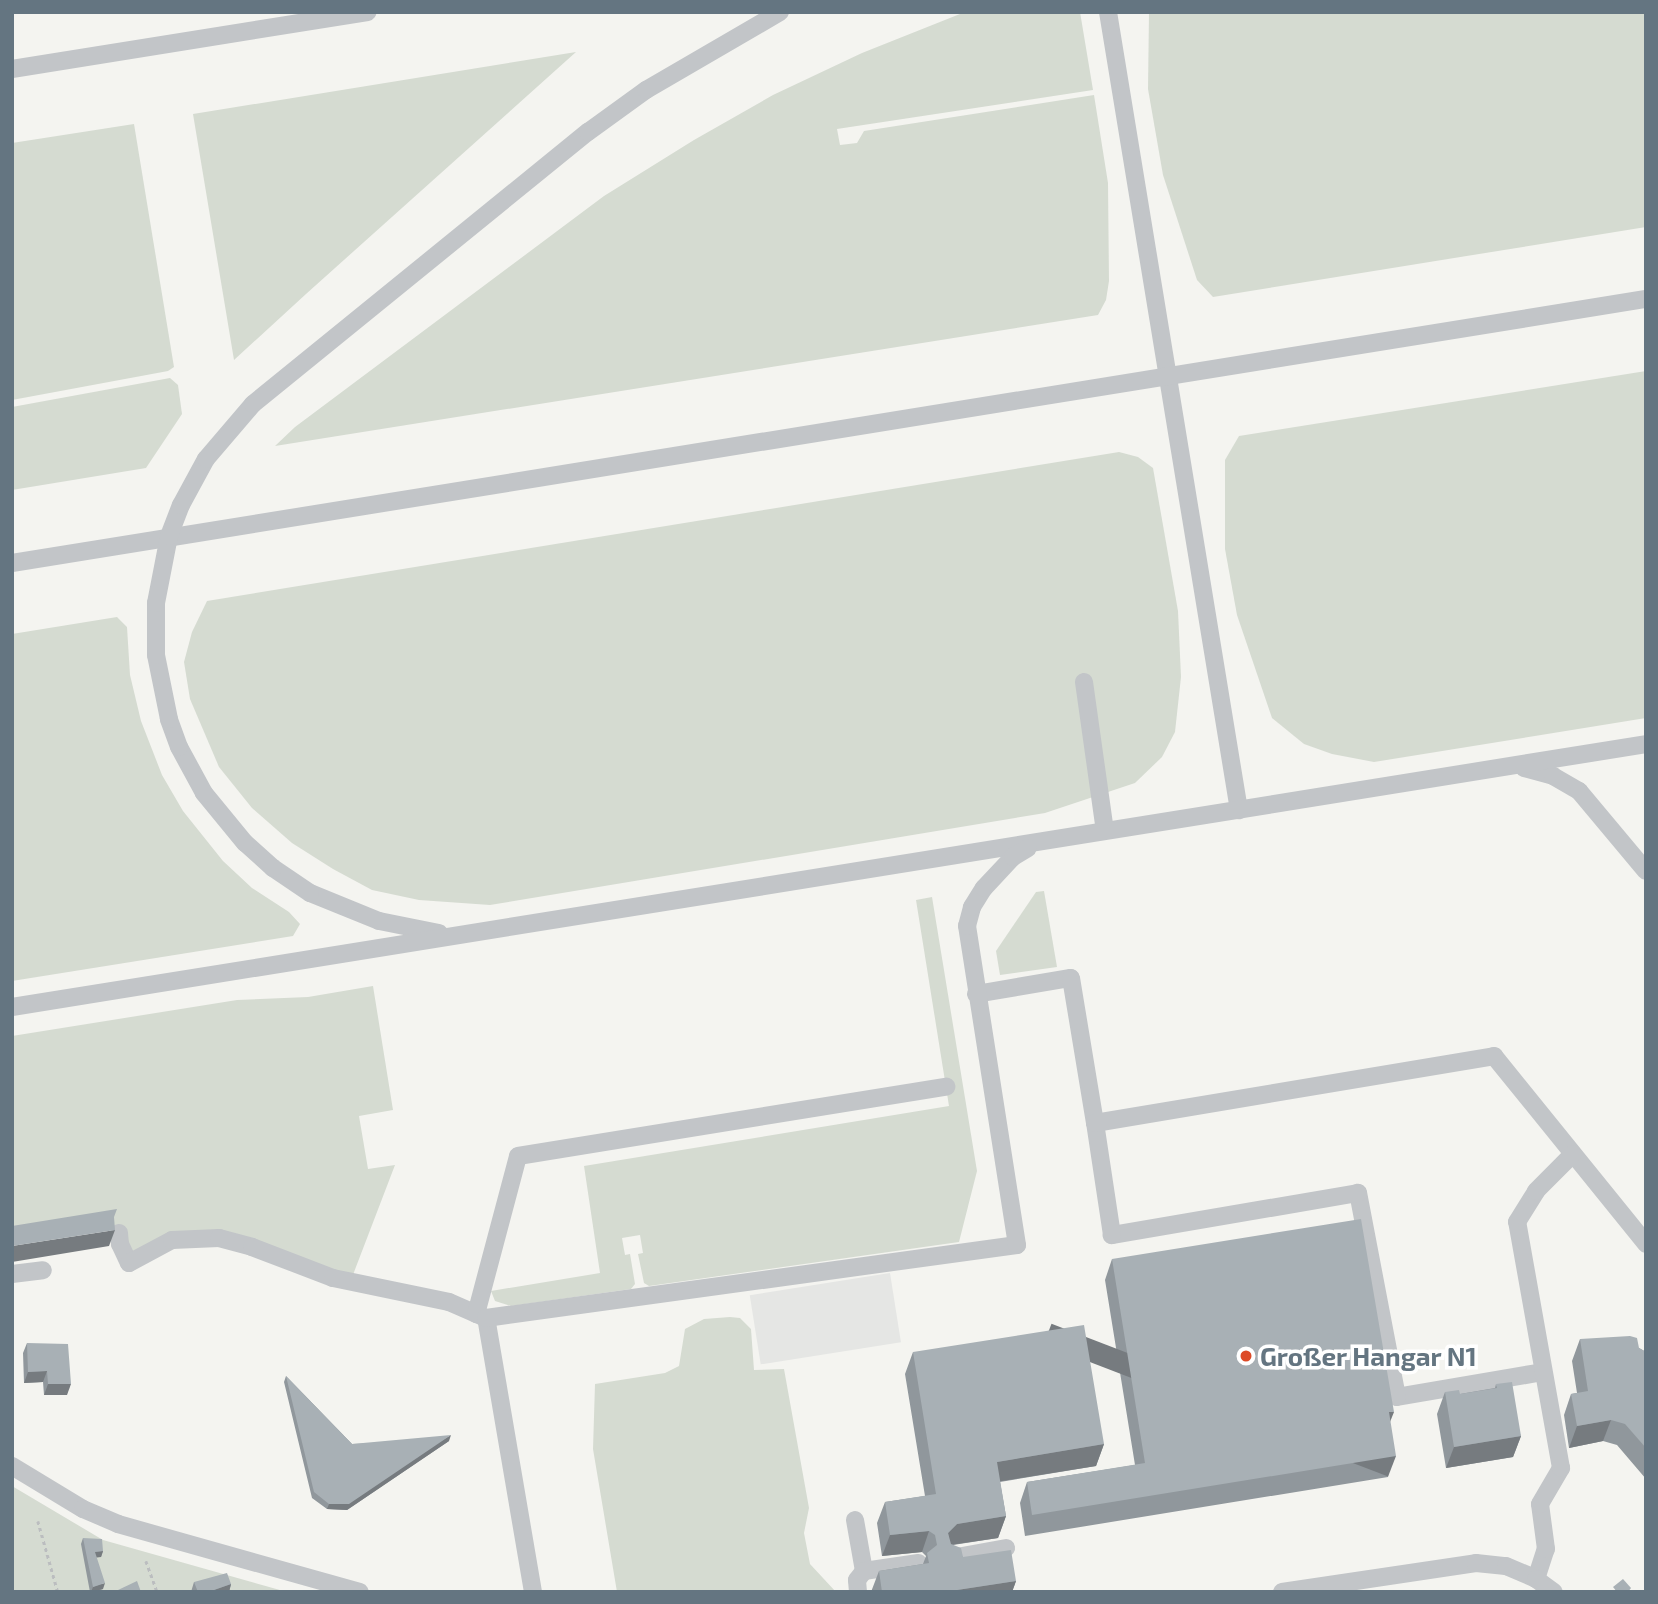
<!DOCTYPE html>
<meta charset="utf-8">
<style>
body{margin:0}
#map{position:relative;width:1658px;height:1604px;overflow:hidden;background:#f4f4f0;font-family:"Exo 2",sans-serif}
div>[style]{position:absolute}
.built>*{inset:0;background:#e5e6e4;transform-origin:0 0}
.green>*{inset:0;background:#d5dbd1}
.path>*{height:2.5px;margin-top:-1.25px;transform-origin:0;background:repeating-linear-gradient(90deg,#bbbdbf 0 3.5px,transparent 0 7px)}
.minor>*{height:18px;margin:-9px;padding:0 9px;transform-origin:9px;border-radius:9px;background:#c2c5c8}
.wall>*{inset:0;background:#90979c}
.shaded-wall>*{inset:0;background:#767b7f;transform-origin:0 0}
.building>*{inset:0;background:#a8b0b5}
.dots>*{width:19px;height:19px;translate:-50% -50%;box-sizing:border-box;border:4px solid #fff;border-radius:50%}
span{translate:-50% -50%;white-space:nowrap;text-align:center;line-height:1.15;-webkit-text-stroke:7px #fff;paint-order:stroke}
.poi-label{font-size:26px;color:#647581;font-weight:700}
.left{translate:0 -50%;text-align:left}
.frame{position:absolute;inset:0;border:14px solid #647581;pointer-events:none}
</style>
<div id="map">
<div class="built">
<i style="left:890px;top:1273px;width:70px;height:142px;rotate:81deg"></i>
</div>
<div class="green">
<i style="clip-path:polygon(965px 12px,1080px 12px,1093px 90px,837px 129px,840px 145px,857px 143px,864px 131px,1094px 95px,1108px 183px,1109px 281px,1106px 300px,1098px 315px,275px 446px,295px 427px,604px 196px,694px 140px,773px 95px,862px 53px)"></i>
<i style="clip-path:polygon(1149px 12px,1646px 12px,1646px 227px,1213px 297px,1197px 280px,1163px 175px,1148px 89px)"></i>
<i style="clip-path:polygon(576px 52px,306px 294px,234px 360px,193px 114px)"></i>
<i style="clip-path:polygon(134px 124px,174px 367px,168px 371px,12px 400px,12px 143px)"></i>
<i style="clip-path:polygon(1646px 371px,1646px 718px,1374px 762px,1332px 754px,1304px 744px,1272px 718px,1237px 615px,1225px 549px,1225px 460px,1239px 436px)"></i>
<i style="clip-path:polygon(170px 378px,178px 385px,182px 414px,146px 468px,12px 490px,12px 407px)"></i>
<i style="clip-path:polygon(1119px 452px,1138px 457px,1153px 468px,1178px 611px,1181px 677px,1175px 732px,1162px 757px,1135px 783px,1045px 813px,490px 905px,419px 900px,372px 890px,333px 869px,292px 843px,252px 808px,219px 767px,190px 699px,184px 662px,192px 632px,207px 601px)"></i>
<i style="clip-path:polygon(117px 617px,127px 627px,130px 675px,141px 721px,162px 775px,183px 811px,223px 861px,252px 888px,289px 912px,300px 924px,293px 936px,12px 981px,12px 634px)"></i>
<i style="clip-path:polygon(1044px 891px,1057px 967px,1000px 975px,996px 951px,1036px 892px)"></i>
<i style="clip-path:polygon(932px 897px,977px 1171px,959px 1242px,649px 1286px,644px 1283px,638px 1254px,643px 1253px,640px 1235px,622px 1238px,625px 1255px,630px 1254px,635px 1284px,631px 1289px,511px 1306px,495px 1301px,491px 1291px,600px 1273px,584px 1166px,949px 1106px,916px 900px)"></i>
<i style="clip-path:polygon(373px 986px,393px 1110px,359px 1116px,368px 1169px,395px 1165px,351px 1280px,226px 1235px,129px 1256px,112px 1225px,12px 1242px,12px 1036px,237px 1000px,308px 997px)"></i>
<i style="clip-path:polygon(730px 1317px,740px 1318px,751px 1329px,754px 1370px,784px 1369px,809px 1508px,804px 1533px,810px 1564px,836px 1592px,617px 1592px,593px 1449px,595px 1384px,665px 1373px,679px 1366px,685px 1329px,704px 1319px)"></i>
<i style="clip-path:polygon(12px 1486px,103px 1540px,287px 1592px,12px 1592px)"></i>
</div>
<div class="path">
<i style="left:38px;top:1521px;width:74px;rotate:74.3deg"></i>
<i style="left:146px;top:1561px;width:33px;rotate:70deg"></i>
</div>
<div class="minor">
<i style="left:1108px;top:12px;width:809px;rotate:80.68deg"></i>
<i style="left:12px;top:69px;width:360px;rotate:-9.1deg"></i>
<i style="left:12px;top:563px;width:1655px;rotate:-9.18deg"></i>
<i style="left:1084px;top:682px;width:150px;rotate:82deg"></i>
<i style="left:1524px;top:768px;width:30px;rotate:15deg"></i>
<i style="left:1553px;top:776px;width:30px;rotate:30deg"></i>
<i style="left:1579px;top:791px;width:104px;rotate:50.1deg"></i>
<i style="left:439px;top:933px;width:61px;rotate:-168.7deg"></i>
<i style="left:379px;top:921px;width:74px;rotate:-157.9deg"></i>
<i style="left:310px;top:893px;width:45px;rotate:-146deg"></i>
<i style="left:273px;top:868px;width:38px;rotate:-138deg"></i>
<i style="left:245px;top:843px;width:65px;rotate:-129.4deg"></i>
<i style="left:204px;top:793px;width:52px;rotate:-118.5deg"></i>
<i style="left:179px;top:747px;width:30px;rotate:-110deg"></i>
<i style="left:169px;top:719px;width:65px;rotate:-101.5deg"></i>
<i style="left:156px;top:655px;width:52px;rotate:-90deg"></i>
<i style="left:156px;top:603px;width:68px;rotate:-79deg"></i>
<i style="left:169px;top:536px;width:33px;rotate:-69deg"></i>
<i style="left:181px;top:505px;width:52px;rotate:-61.5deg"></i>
<i style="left:206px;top:459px;width:72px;rotate:-49.5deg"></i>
<i style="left:253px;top:404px;width:432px;rotate:-39.1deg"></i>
<i style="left:588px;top:132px;width:72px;rotate:-35.9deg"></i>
<i style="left:646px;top:90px;width:155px;rotate:-30.2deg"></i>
<i style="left:976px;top:994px;width:96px;rotate:-9.6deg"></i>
<i style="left:1071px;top:978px;width:147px;rotate:80.6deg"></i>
<i style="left:12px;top:1007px;width:1655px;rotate:-9.14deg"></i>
<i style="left:119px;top:1233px;width:11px;rotate:85deg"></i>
<i style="left:120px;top:1244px;width:21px;rotate:65deg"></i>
<i style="left:129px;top:1263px;width:49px;rotate:-28.1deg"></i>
<i style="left:172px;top:1240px;width:47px;rotate:-2.4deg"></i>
<i style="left:219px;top:1238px;width:34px;rotate:15deg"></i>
<i style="left:252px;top:1247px;width:87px;rotate:20.9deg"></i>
<i style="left:333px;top:1278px;width:118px;rotate:11.7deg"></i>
<i style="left:449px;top:1302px;width:40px;rotate:23.4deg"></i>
<i style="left:12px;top:1274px;width:31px;rotate:-7deg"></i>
<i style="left:476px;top:1314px;width:163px;rotate:-75.1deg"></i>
<i style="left:518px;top:1156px;width:434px;rotate:-9.2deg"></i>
<i style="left:1543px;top:1372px;width:148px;rotate:170.3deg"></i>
<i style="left:1397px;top:1397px;width:208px;rotate:-100.8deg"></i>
<i style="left:1358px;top:1193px;width:250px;rotate:170.3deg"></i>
<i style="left:1112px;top:1235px;width:113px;rotate:-98.6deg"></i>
<i style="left:1095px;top:1123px;width:405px;rotate:-9.5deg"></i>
<i style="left:1494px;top:1056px;width:242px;rotate:51deg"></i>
<i style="left:12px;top:1466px;width:83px;rotate:31.2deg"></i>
<i style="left:83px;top:1509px;width:38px;rotate:23deg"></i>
<i style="left:118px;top:1524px;width:251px;rotate:15.7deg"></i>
<i style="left:855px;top:1520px;width:52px;rotate:80deg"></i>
<i style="left:864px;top:1571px;width:55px;rotate:-8.4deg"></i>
<i style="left:951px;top:1558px;width:56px;rotate:-10.3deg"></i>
<i style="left:1536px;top:1579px;width:32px;rotate:-72deg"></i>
<i style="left:1546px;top:1549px;width:45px;rotate:-97.6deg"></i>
<i style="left:1540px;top:1504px;width:42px;rotate:-59.7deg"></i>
<i style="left:1561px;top:1468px;width:250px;rotate:-100.1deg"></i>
<i style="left:1517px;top:1222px;width:36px;rotate:-58deg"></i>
<i style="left:1536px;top:1191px;width:52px;rotate:-45deg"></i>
<i style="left:533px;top:1592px;width:278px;rotate:-99.7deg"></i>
<i style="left:486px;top:1318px;width:536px;rotate:-7.83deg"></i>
<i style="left:1017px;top:1245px;width:323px;rotate:-98.9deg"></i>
<i style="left:967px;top:926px;width:20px;rotate:-75deg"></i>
<i style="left:972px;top:907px;width:22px;rotate:-58deg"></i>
<i style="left:984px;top:888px;width:42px;rotate:-46.9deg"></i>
<i style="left:1013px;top:857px;width:17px;rotate:-31deg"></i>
<i style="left:858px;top:1592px;width:12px;rotate:-95deg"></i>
<i style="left:857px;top:1580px;width:11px;rotate:-52deg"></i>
<i style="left:1282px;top:1592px;width:196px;rotate:-8.5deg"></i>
<i style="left:1476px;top:1563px;width:30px;rotate:6deg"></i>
<i style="left:1506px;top:1566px;width:33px;rotate:23deg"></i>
<i style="left:1536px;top:1579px;width:22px;rotate:36deg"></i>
</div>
<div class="wall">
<i style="clip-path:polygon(1112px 1259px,1390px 1422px,1388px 1477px,1025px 1536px,1020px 1503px,1027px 1482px,1135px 1465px,1105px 1280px)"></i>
<i style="clip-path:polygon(1580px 1339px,1639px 1348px,1646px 1352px,1646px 1479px,1617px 1445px,1603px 1441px,1569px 1448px,1564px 1415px,1571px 1394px,1577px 1393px,1572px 1361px)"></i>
<i style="clip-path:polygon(27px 1343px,67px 1395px,44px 1395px,43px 1382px,24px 1383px,23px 1353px)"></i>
<i style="clip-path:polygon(913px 1352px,1104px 1444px,1096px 1466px,1000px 1482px,1006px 1516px,998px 1538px,953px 1545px,963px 1557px,1016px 1581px,1012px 1592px,871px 1592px,879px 1571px,923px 1564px,926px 1556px,922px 1552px,882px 1556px,877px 1523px,885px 1502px,925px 1496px,905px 1374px)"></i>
<i style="clip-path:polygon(286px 1376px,352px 1444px,449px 1441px,347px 1510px,327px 1509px,312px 1498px,284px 1382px)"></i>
<i style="clip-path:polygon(1496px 1384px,1521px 1436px,1513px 1457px,1446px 1468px,1437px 1414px,1445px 1392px,1460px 1394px,1495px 1388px)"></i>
<i style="clip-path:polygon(83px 1538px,103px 1551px,101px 1557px,96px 1557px,103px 1589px,94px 1592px,90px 1592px,81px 1544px)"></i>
<i style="clip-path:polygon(194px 1582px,231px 1584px,229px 1592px,191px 1592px)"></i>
</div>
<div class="shaded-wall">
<i style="clip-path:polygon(115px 1230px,109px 1246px,12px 1262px,12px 1246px)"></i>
<i style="clip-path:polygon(47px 1371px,43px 1382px,24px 1383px,28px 1372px)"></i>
<i style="clip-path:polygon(48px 1384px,71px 1384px,67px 1395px,44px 1395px)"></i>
<i style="clip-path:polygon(1389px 1412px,1394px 1412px,1386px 1432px)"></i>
<i style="clip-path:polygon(1611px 1420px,1603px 1441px,1569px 1448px,1577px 1426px)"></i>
<i style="clip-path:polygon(451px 1435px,449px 1441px,347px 1510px,327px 1509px,329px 1504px)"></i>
<i style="clip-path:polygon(1521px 1436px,1513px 1457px,1446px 1468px,1454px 1447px)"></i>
<i style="clip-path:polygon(1104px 1444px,1096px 1466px,989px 1483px,997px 1462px)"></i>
<i style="left:1396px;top:1456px;width:22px;height:369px;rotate:111deg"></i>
<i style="clip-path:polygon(1006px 1516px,998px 1538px,950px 1545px,948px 1533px,957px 1524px)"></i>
<i style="clip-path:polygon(929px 1531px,922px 1552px,882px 1556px,890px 1535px)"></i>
<i style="clip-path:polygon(103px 1551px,101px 1557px,93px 1558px,95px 1552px)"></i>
<i style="clip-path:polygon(1016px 1581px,1012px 1592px,944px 1592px)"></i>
<i style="clip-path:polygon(105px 1583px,103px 1589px,91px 1592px,93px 1587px)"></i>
<i style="clip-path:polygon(231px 1584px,229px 1592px,214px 1592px,214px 1590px)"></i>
</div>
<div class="building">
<i style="clip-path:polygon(117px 1209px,114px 1217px,115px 1230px,12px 1246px,12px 1226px)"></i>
<i style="clip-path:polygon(1361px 1219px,1394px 1412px,1389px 1412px,1396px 1456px,1032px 1515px,1027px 1482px,1145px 1463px,1112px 1259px)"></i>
<i style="clip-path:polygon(1084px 1325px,1104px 1444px,997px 1462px,1006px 1516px,957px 1524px,948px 1533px,951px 1544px,961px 1548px,963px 1557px,1011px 1550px,1016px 1581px,944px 1592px,882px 1592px,879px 1571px,929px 1563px,927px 1553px,937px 1545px,935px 1535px,929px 1531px,890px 1535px,885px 1502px,936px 1494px,913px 1352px)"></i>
<i style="clip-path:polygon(1630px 1336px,1637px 1338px,1639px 1348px,1646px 1352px,1646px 1448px,1625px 1424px,1611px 1420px,1577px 1426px,1571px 1394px,1588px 1391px,1580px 1339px)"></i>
<i style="clip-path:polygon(27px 1343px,68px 1344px,71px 1384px,48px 1384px,47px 1371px,28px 1372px)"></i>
<i style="clip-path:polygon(286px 1376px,352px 1444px,451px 1435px,349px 1504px,329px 1504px,314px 1492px)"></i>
<i style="clip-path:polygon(1512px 1382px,1521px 1436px,1454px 1447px,1445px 1392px,1459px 1390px,1460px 1394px,1497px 1388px,1496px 1384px)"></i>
<i style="clip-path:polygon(83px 1538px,102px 1539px,103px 1551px,95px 1552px,105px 1583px,93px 1587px)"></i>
<i style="clip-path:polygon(227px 1573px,231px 1584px,214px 1590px,215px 1592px,198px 1592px,194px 1582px)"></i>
<i style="clip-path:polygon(1623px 1579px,1631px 1588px,1628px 1592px,1617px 1592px,1613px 1587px)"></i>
<i style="clip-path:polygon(137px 1581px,141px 1592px,119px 1592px,118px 1590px)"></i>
</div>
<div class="dots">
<i style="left:1246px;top:1356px;background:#dd4a27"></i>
</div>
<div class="poi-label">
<span class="left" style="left:1260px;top:1356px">Großer Hangar N1</span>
</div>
<div class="frame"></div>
</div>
